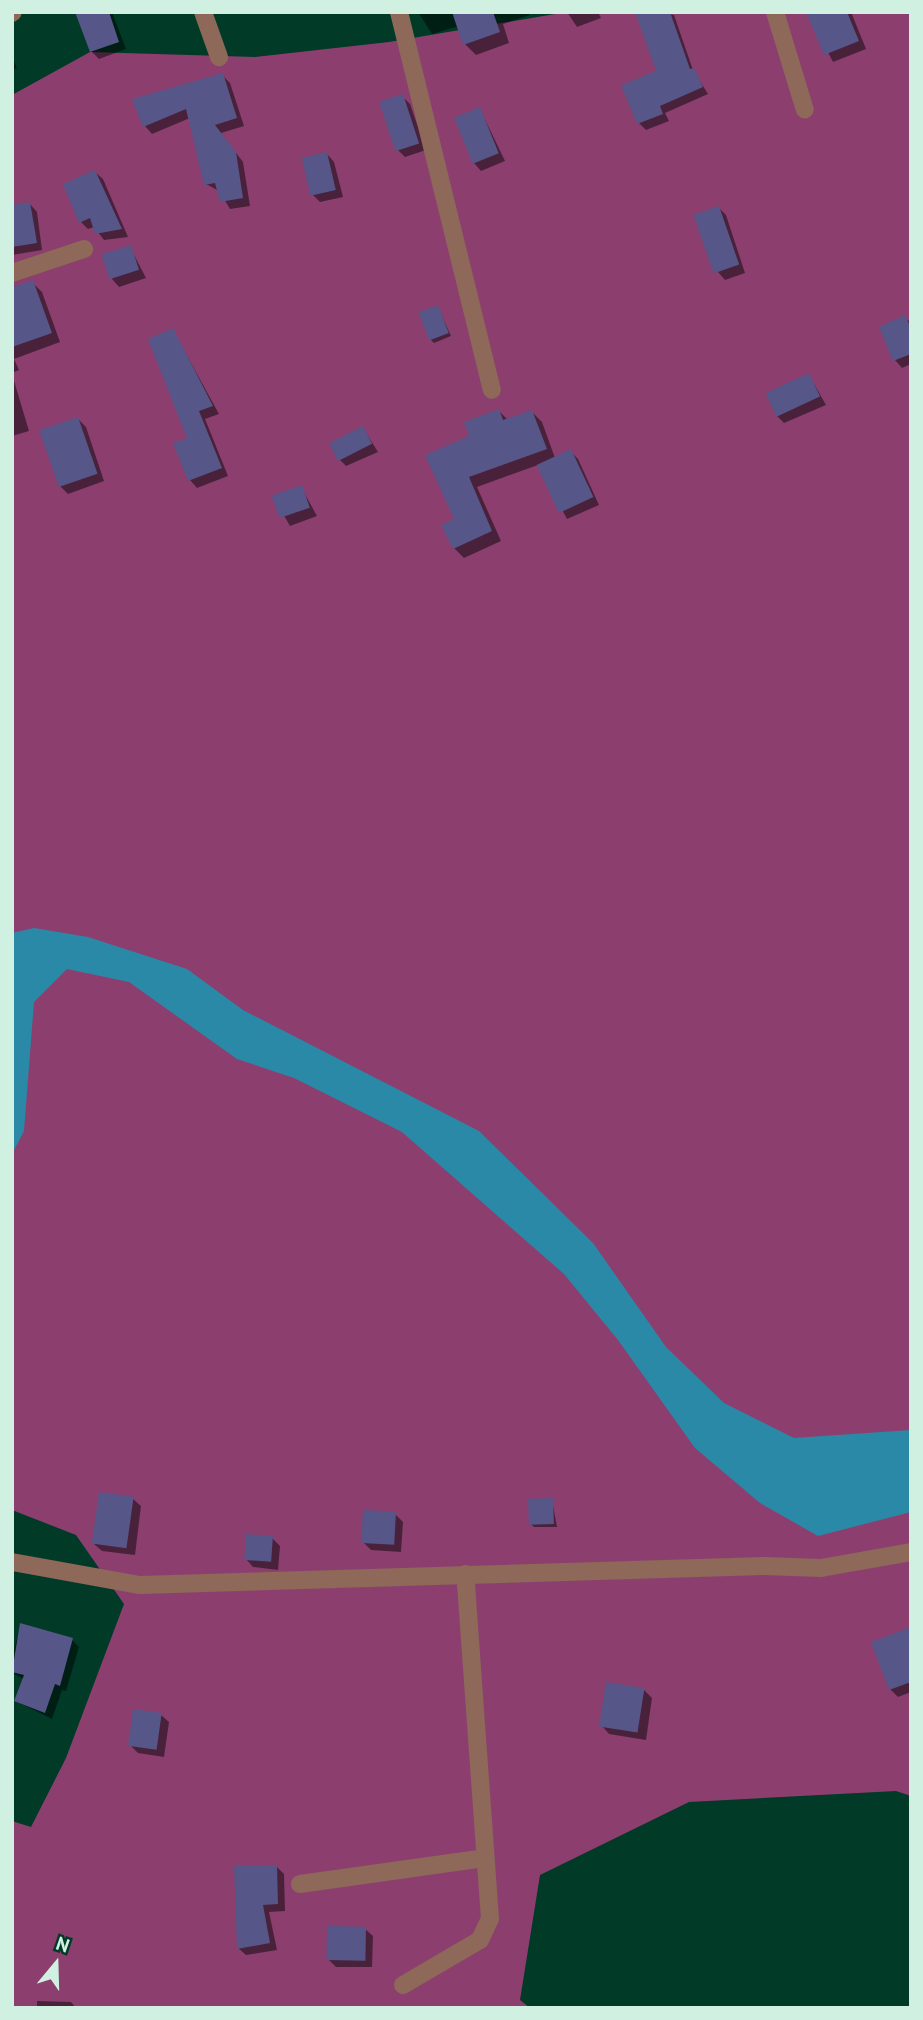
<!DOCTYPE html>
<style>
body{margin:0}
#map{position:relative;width:923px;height:2020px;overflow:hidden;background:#013a27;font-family:"PT Sans",sans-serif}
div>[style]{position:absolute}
.forest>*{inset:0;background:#8c3f6f}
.water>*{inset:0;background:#2a89a7}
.shadow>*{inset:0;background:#0007}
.building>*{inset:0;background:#575688;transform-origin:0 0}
.minor>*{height:18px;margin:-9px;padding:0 9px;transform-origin:9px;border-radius:9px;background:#8e6858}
span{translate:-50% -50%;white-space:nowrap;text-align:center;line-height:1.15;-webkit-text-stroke:7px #013a27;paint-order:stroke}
.frame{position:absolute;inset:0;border:14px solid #d0f1e1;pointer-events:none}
.north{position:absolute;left:21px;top:1929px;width:70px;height:70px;-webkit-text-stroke:5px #013a27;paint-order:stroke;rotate:19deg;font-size:19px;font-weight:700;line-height:28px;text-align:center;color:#d0f1e1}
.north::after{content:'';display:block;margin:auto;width:24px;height:32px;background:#d0f1e1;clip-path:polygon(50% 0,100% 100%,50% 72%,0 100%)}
</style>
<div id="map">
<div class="forest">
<i style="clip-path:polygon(567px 12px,911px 12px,911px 1796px,896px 1791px,689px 1802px,540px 1875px,520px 2000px,530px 2008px,12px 2008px,12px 1821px,31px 1827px,66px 1758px,124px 1604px,76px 1535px,12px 1510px,12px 95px,90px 52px,255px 57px,389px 42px)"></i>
</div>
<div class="water">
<i style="clip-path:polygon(34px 928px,88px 937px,187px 969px,243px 1010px,479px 1131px,593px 1243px,666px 1347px,724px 1403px,794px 1438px,911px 1430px,911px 1512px,818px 1536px,760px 1503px,695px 1448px,618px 1340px,564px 1274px,402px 1132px,294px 1078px,237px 1059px,129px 982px,67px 969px,34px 1002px,24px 1131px,12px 1154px,12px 933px)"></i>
</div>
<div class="shadow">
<i style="clip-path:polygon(77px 12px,112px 12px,126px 49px,99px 59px,91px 51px)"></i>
<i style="clip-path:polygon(418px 12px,529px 12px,530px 15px,503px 24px,509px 43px,476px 55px,465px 44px,459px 26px,432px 34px)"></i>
<i style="clip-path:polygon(567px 12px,598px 12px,601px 18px,577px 27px)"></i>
<i style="clip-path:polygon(655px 12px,674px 15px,693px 70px,708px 94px,665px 113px,669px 121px,646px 130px,639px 123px,659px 72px)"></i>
<i style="clip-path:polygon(817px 12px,851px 12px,866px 49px,833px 62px,809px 15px)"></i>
<i style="clip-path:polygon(12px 57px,17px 68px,12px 70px)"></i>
<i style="clip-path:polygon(222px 75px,230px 83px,244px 126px,221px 133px,243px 162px,250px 206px,230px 209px,219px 191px,206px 184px,190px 118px,152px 134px,145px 126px)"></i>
<i style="clip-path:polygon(402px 96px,410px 104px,426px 150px,405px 157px,398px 150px)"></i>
<i style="clip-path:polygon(480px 109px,505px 161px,481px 171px,474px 163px)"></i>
<i style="clip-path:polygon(327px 154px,334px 162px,343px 197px,320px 202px,313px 195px)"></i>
<i style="clip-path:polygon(95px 172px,103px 179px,128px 237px,104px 240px,94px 227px,88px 229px,81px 222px)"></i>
<i style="clip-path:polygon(30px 204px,37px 212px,42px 250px,12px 255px,12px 207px)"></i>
<i style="clip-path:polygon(719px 208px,726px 215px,745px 273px,725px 280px,718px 272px)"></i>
<i style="clip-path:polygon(130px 247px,146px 278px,119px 287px,112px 279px)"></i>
<i style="clip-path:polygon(32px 282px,42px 292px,60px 342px,14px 359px,19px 370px,12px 373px,12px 289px)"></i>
<i style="clip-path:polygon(438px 307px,451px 336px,434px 343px,431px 340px)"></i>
<i style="clip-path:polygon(904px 317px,911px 323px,911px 364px,902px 368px,895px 360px)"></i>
<i style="clip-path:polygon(173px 330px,219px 414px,205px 419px,228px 476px,197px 488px,190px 480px,189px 439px)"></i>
<i style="clip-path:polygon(12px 374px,29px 431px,12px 436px)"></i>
<i style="clip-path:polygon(809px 375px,826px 405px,784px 423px,777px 416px)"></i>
<i style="clip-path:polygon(499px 411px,508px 420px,532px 412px,542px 422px,555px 458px,570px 451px,578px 459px,599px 505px,567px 519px,538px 465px,477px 487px,501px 541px,464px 558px,454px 548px,472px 437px)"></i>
<i style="clip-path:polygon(78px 419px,86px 427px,104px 481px,68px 494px,60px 486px)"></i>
<i style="clip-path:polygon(363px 428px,378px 452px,346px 466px,339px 459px)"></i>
<i style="clip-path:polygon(301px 487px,317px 516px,290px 526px,274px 498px)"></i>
<i style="clip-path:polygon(133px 1499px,141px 1506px,135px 1555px,102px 1551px,94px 1544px)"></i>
<i style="clip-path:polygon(552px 1500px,557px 1527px,534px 1527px,531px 1524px)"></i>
<i style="clip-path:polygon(395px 1514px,403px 1522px,401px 1552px,371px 1550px,363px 1542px)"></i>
<i style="clip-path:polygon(272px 1538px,280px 1546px,278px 1570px,253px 1567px,246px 1559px)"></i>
<i style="clip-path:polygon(21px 1625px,72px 1640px,79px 1647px,66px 1691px,62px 1690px,52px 1719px,16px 1701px,24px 1679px,12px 1673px,12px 1656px)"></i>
<i style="clip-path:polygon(911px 1629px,911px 1692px,898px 1697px,890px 1689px)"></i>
<i style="clip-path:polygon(644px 1690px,652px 1698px,646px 1740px,609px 1734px,602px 1726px)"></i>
<i style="clip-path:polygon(161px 1715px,169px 1722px,164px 1757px,138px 1753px,130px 1745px)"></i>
<i style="clip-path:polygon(277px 1867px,284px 1874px,285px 1911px,269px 1912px,277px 1950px,246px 1955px,238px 1948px)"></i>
<i style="clip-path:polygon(365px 1929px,373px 1936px,372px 1967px,336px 1967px,328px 1959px)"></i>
<i style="clip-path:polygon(37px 2001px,71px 2002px,76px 2008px,37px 2008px)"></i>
</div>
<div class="building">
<i style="clip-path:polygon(75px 12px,109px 12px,119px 42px,90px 52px)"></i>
<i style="clip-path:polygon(452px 12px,493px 12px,500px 32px,463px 45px)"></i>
<i style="clip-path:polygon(635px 12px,670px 12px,690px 69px,694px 68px,703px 87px,660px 106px,663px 114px,637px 124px,621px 85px,656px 71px)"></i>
<i style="clip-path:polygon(806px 12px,847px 12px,859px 41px,824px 55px)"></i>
<i style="clip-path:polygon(223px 73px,237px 118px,215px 125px,236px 152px,243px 198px,220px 202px,215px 183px,204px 185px,186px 109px,143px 127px,132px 99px)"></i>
<i style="left:403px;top:94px;width:52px;height:25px;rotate:72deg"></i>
<i style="left:480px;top:107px;width:50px;height:28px;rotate:68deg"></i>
<i style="left:327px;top:152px;width:39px;height:26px;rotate:77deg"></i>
<i style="clip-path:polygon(95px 170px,122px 229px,95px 234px,90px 218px,79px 223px,63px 184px)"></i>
<i style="clip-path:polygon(30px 202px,37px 243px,12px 247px,12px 205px)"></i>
<i style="left:719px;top:206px;width:62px;height:27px;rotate:71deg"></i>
<i style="left:131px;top:245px;width:26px;height:31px;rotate:72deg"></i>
<i style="clip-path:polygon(33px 280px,52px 333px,12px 347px,12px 287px)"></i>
<i style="left:438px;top:305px;width:30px;height:21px;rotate:69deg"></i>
<i style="clip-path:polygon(905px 315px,911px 328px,911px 354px,893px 361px,879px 327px)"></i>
<i style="clip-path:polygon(173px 328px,213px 406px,199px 411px,222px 468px,188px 481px,173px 443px,187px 438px,148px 339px)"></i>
<i style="left:809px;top:373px;width:26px;height:48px;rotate:65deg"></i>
<i style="clip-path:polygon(499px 409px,503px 420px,532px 410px,547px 449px,469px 477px,492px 531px,453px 549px,441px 525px,454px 519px,425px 455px,469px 436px,464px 422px)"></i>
<i style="left:78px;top:417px;width:60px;height:41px;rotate:71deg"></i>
<i style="left:363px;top:426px;width:20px;height:38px;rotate:63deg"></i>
<i style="left:571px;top:449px;width:53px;height:38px;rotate:65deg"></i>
<i style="left:302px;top:485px;width:24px;height:32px;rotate:71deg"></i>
<i style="left:99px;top:1492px;width:35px;height:52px;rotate:8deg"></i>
<i style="left:553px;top:1498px;width:26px;height:25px;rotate:88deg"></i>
<i style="left:363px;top:1510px;width:33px;height:33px;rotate:3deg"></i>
<i style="left:246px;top:1534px;width:27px;height:26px;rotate:4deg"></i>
<i style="clip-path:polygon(20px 1623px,73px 1638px,60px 1686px,55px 1684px,45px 1713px,14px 1701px,24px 1675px,12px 1672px)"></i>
<i style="clip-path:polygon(911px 1627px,911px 1682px,889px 1690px,871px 1642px)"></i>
<i style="left:606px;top:1682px;width:39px;height:45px;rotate:9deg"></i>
<i style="left:133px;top:1709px;width:29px;height:37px;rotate:8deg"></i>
<i style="clip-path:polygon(277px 1865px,278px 1904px,263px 1905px,270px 1943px,237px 1949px,234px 1866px)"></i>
<i style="left:327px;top:1926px;width:39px;height:34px;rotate:1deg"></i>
</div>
<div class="minor">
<i style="left:203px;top:12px;width:48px;rotate:70.4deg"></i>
<i style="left:399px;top:12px;width:389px;rotate:76.2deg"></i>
<i style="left:775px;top:12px;width:102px;rotate:73deg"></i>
<i style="left:12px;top:13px;width:1px;rotate:-45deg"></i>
<i style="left:12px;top:273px;width:76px;rotate:-18.4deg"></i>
<i style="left:12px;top:1562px;width:130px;rotate:10.2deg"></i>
<i style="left:140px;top:1585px;width:624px;rotate:-1.74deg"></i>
<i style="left:764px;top:1566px;width:57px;rotate:2deg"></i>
<i style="left:821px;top:1568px;width:91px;rotate:-10.1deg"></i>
<i style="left:300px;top:1884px;width:186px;rotate:-8deg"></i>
<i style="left:403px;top:1985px;width:89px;rotate:-30.3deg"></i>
<i style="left:480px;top:1940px;width:23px;rotate:-65deg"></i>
<i style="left:490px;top:1919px;width:346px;rotate:-94.1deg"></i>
</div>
<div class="frame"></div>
<div class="north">N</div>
</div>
